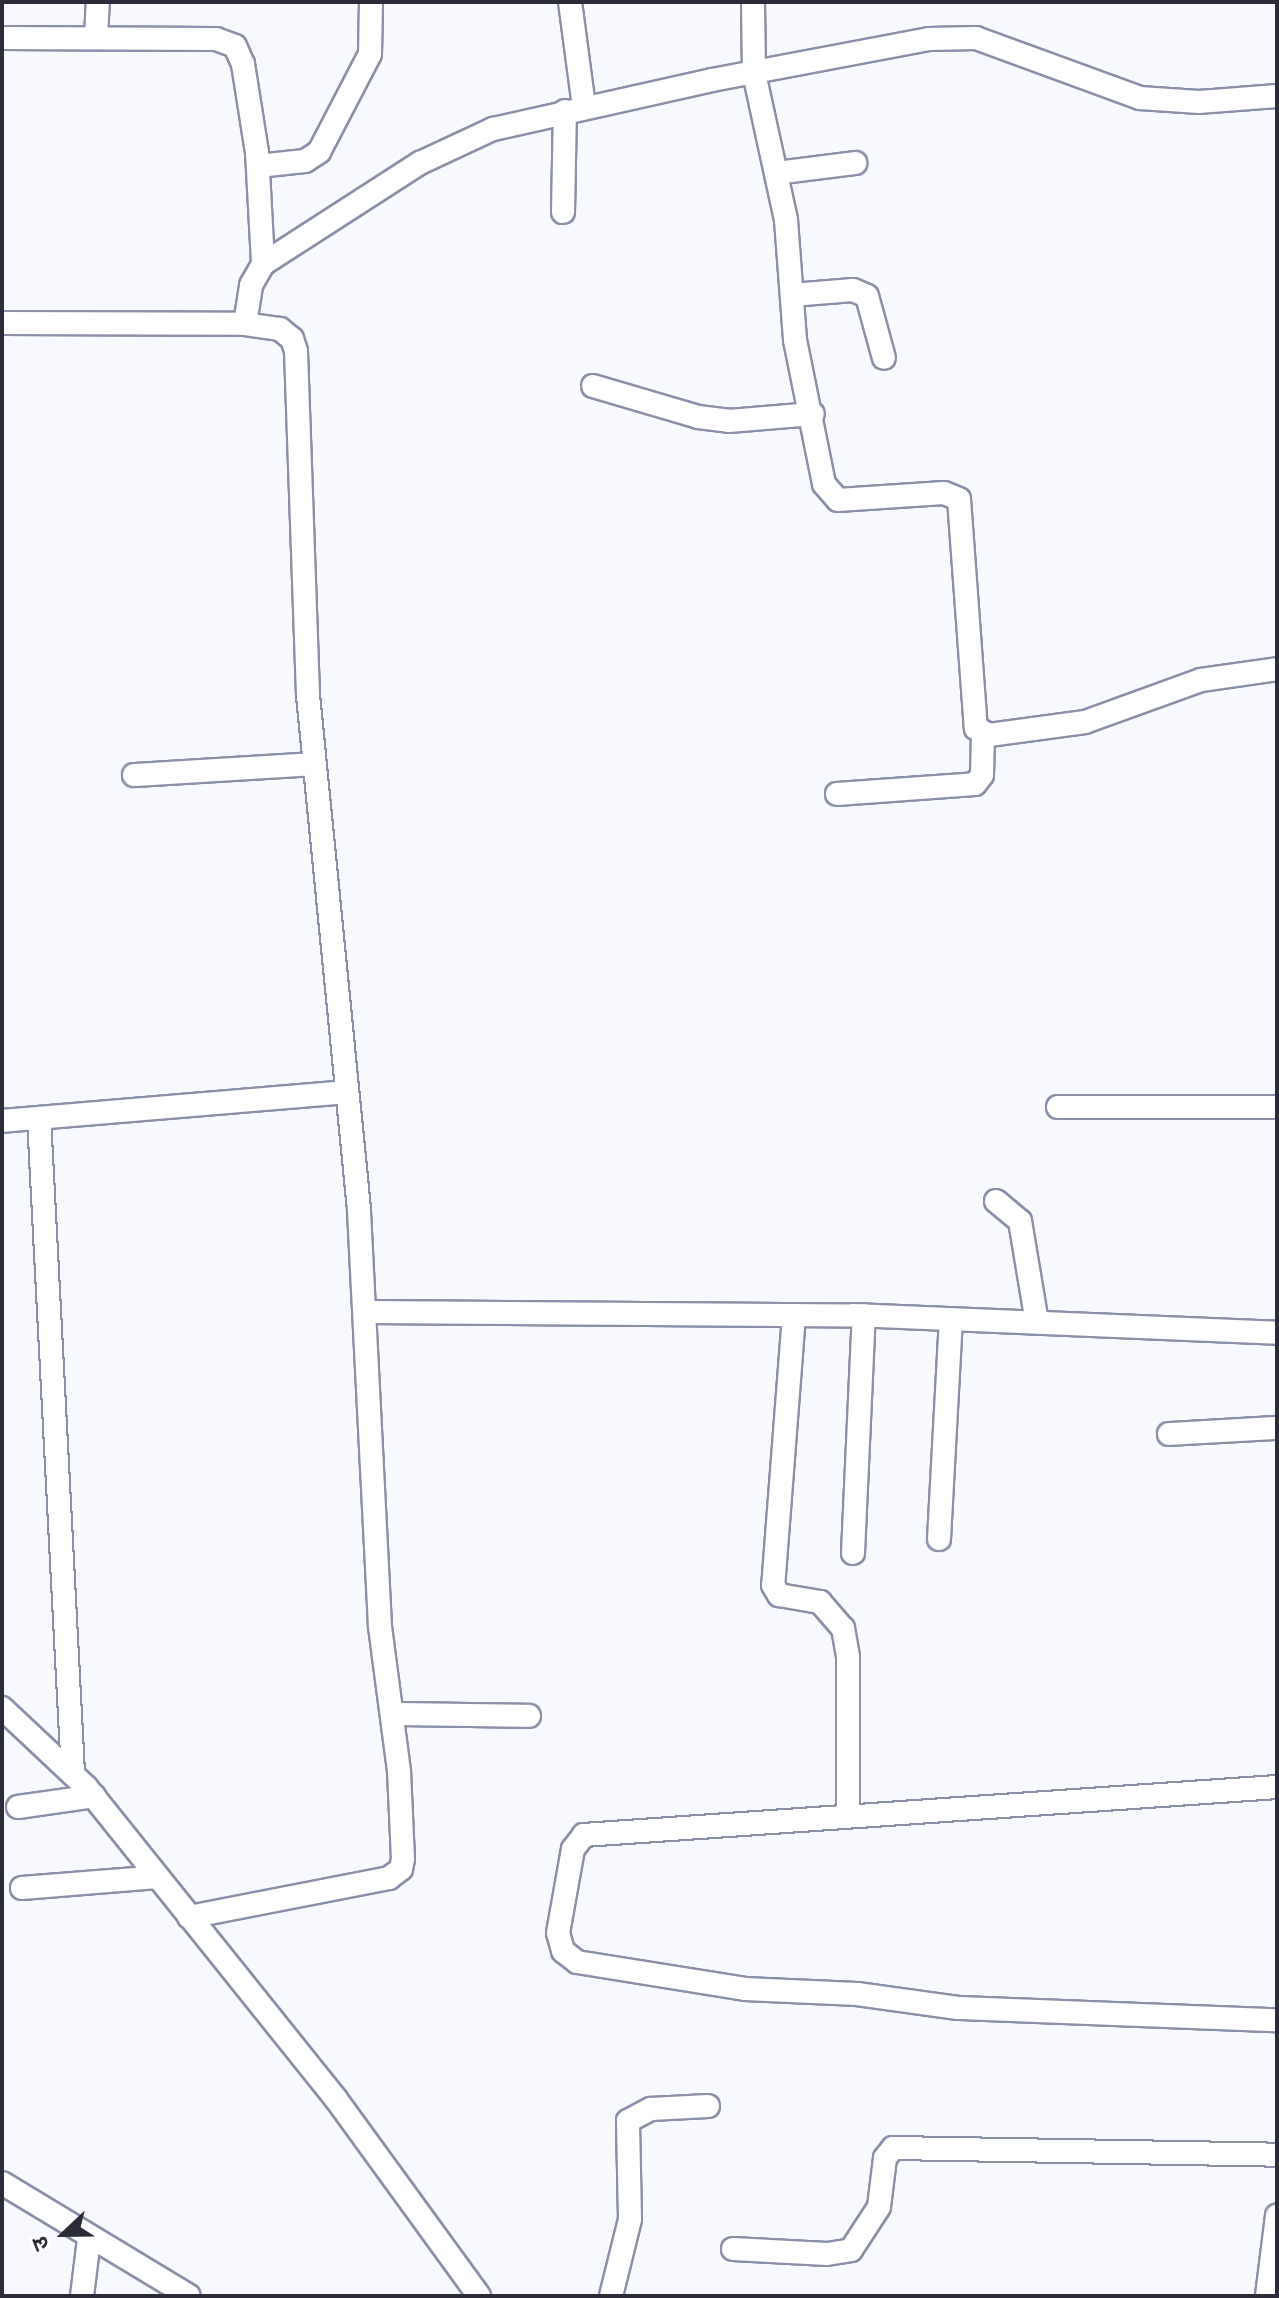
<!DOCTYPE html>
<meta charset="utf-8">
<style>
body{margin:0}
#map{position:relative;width:1279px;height:2298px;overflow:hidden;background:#f7f9fe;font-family:"Sofia Sans Condensed","Noto Sans Devanagari",sans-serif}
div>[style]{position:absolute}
.roads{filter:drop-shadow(2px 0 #8b8fa8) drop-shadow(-2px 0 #8b8fa8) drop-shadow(0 2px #8b8fa8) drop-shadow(0 -2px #8b8fa8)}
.minor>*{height:22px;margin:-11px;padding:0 11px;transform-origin:11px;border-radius:11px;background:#fff}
span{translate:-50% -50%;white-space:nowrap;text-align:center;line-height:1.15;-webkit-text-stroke:6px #fff;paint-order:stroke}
.frame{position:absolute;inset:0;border:4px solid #2b2c37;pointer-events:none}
.north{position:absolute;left:24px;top:2194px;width:80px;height:80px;-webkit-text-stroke:6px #fff;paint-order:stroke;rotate:248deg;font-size:22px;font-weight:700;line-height:32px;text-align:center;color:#2b2c37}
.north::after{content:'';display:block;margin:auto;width:28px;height:36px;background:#2b2c37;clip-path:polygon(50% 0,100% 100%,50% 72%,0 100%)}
</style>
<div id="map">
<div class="roads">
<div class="minor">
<i style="left:570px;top:2px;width:106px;rotate:82.4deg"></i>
<i style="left:753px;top:2px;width:71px;rotate:89.2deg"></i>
<i style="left:754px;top:73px;width:150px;rotate:77.7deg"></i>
<i style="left:786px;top:220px;width:120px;rotate:85.7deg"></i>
<i style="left:795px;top:340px;width:147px;rotate:78.6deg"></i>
<i style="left:824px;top:484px;width:21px;rotate:49deg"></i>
<i style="left:838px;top:500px;width:106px;rotate:-3.8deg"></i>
<i style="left:944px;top:493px;width:16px;rotate:22deg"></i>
<i style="left:959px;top:499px;width:230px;rotate:85.8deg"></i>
<i style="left:976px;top:728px;width:15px;rotate:28deg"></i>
<i style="left:989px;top:735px;width:97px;rotate:-7.7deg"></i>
<i style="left:1085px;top:722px;width:123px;rotate:-19.9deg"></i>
<i style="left:1201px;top:680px;width:77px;rotate:-8.2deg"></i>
<i style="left:96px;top:37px;width:35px;rotate:-87deg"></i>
<i style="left:2px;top:38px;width:214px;rotate:0.3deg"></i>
<i style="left:216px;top:39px;width:20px;rotate:20deg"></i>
<i style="left:235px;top:46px;width:20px;rotate:66deg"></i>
<i style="left:243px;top:64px;width:89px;rotate:81deg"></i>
<i style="left:257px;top:152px;width:112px;rotate:86.9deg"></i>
<i style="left:258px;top:166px;width:47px;rotate:-6.1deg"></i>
<i style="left:305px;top:161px;width:17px;rotate:-33deg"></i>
<i style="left:319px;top:152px;width:110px;rotate:-62.5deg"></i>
<i style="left:370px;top:54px;width:52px;rotate:-88.9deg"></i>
<i style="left:776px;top:173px;width:80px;rotate:-7.2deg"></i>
<i style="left:563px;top:212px;width:101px;rotate:-88.9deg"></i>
<i style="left:792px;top:295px;width:61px;rotate:-4.7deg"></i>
<i style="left:853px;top:290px;width:15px;rotate:23deg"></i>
<i style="left:867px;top:296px;width:64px;rotate:74.7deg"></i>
<i style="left:2px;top:323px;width:243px;rotate:0.2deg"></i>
<i style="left:245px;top:324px;width:39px;rotate:-81deg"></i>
<i style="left:251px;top:285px;width:24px;rotate:-60deg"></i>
<i style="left:263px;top:264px;width:187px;rotate:-32.8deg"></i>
<i style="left:420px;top:163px;width:81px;rotate:-25deg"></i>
<i style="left:493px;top:129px;width:224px;rotate:-12.6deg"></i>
<i style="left:712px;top:80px;width:221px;rotate:-10.7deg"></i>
<i style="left:929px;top:39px;width:47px;rotate:-1.2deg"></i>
<i style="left:976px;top:38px;width:175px;rotate:20.1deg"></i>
<i style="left:1140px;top:98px;width:59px;rotate:3.9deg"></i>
<i style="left:1199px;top:102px;width:78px;rotate:-4.4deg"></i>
<i style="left:593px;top:386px;width:109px;rotate:16.4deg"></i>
<i style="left:698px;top:417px;width:31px;rotate:7deg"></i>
<i style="left:729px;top:421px;width:84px;rotate:-4.8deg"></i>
<i style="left:134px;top:775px;width:179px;rotate:-3.5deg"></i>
<i style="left:837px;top:794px;width:138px;rotate:-4.1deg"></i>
<i style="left:975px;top:784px;width:11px;rotate:-52deg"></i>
<i style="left:982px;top:775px;width:40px;rotate:-88.6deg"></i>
<i style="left:1058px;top:1107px;width:219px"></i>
<i style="left:39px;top:1118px;width:656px;rotate:87.03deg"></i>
<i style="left:2px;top:1121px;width:345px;rotate:-4.8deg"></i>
<i style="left:996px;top:1201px;width:31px;rotate:40deg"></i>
<i style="left:1020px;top:1221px;width:103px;rotate:80.5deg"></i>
<i style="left:367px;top:1312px;width:486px;rotate:0.4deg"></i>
<i style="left:853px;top:1315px;width:424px;rotate:2.4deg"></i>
<i style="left:794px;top:1315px;width:271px;rotate:94.4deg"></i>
<i style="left:773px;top:1585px;width:12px;rotate:59deg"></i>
<i style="left:779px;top:1595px;width:42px;rotate:9.7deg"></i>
<i style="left:820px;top:1602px;width:35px;rotate:49deg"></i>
<i style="left:843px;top:1628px;width:29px;rotate:80deg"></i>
<i style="left:848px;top:1657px;width:159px;rotate:90deg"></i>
<i style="left:1169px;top:1434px;width:108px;rotate:-3.2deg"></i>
<i style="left:939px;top:1539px;width:220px;rotate:-86.9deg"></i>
<i style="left:853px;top:1553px;width:238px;rotate:-87.4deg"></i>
<i style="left:2px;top:1708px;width:115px;rotate:43.2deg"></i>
<i style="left:86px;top:1787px;width:400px;rotate:51.3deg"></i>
<i style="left:336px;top:2099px;width:243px;rotate:54deg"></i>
<i style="left:392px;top:1714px;width:137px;rotate:0.8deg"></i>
<i style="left:1277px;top:1787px;width:695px;rotate:176.04deg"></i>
<i style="left:584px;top:1835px;width:18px;rotate:128deg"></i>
<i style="left:573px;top:1849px;width:85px;rotate:100.1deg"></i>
<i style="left:558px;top:1933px;width:19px;rotate:74deg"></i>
<i style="left:563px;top:1951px;width:18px;rotate:38deg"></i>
<i style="left:577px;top:1962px;width:170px;rotate:9.1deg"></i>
<i style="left:745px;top:1989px;width:112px;rotate:2.6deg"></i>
<i style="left:857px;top:1994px;width:102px;rotate:7.9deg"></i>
<i style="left:958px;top:2008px;width:319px;rotate:2.2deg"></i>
<i style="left:18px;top:1807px;width:77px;rotate:-8.2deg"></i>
<i style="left:22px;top:1888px;width:136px;rotate:-4.6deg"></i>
<i style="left:189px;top:1917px;width:204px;rotate:-11deg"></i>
<i style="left:389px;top:1878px;width:15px;rotate:-37deg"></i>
<i style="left:401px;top:1869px;width:10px;rotate:-79deg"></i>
<i style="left:403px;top:1859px;width:88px;rotate:-92.6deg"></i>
<i style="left:399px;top:1771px;width:146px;rotate:-97.5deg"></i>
<i style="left:380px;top:1626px;width:418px;rotate:-92.9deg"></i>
<i style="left:359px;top:1209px;width:517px;rotate:-95.67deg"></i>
<i style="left:308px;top:695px;width:344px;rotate:-92deg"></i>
<i style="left:296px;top:351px;width:13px;rotate:-108deg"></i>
<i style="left:292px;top:339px;width:16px;rotate:-140deg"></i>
<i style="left:280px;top:329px;width:35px;rotate:-172deg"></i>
<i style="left:2px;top:2183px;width:218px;rotate:31.1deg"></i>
<i style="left:733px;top:2249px;width:94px;rotate:3deg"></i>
<i style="left:827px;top:2254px;width:24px;rotate:-9deg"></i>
<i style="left:851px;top:2250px;width:51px;rotate:-56.9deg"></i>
<i style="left:879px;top:2207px;width:49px;rotate:-83deg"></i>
<i style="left:885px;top:2158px;width:13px;rotate:-51deg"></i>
<i style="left:893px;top:2148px;width:384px;rotate:1deg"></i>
<i style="left:82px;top:2296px;width:57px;rotate:-83deg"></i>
<i style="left:611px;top:2296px;width:79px;rotate:-76.1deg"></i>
<i style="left:630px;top:2219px;width:98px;rotate:-91.2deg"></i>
<i style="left:628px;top:2121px;width:26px;rotate:-28deg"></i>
<i style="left:651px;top:2109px;width:57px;rotate:-3deg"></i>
<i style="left:1267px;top:2296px;width:81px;rotate:-82.9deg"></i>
</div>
</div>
<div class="frame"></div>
<div class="north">उ</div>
</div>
